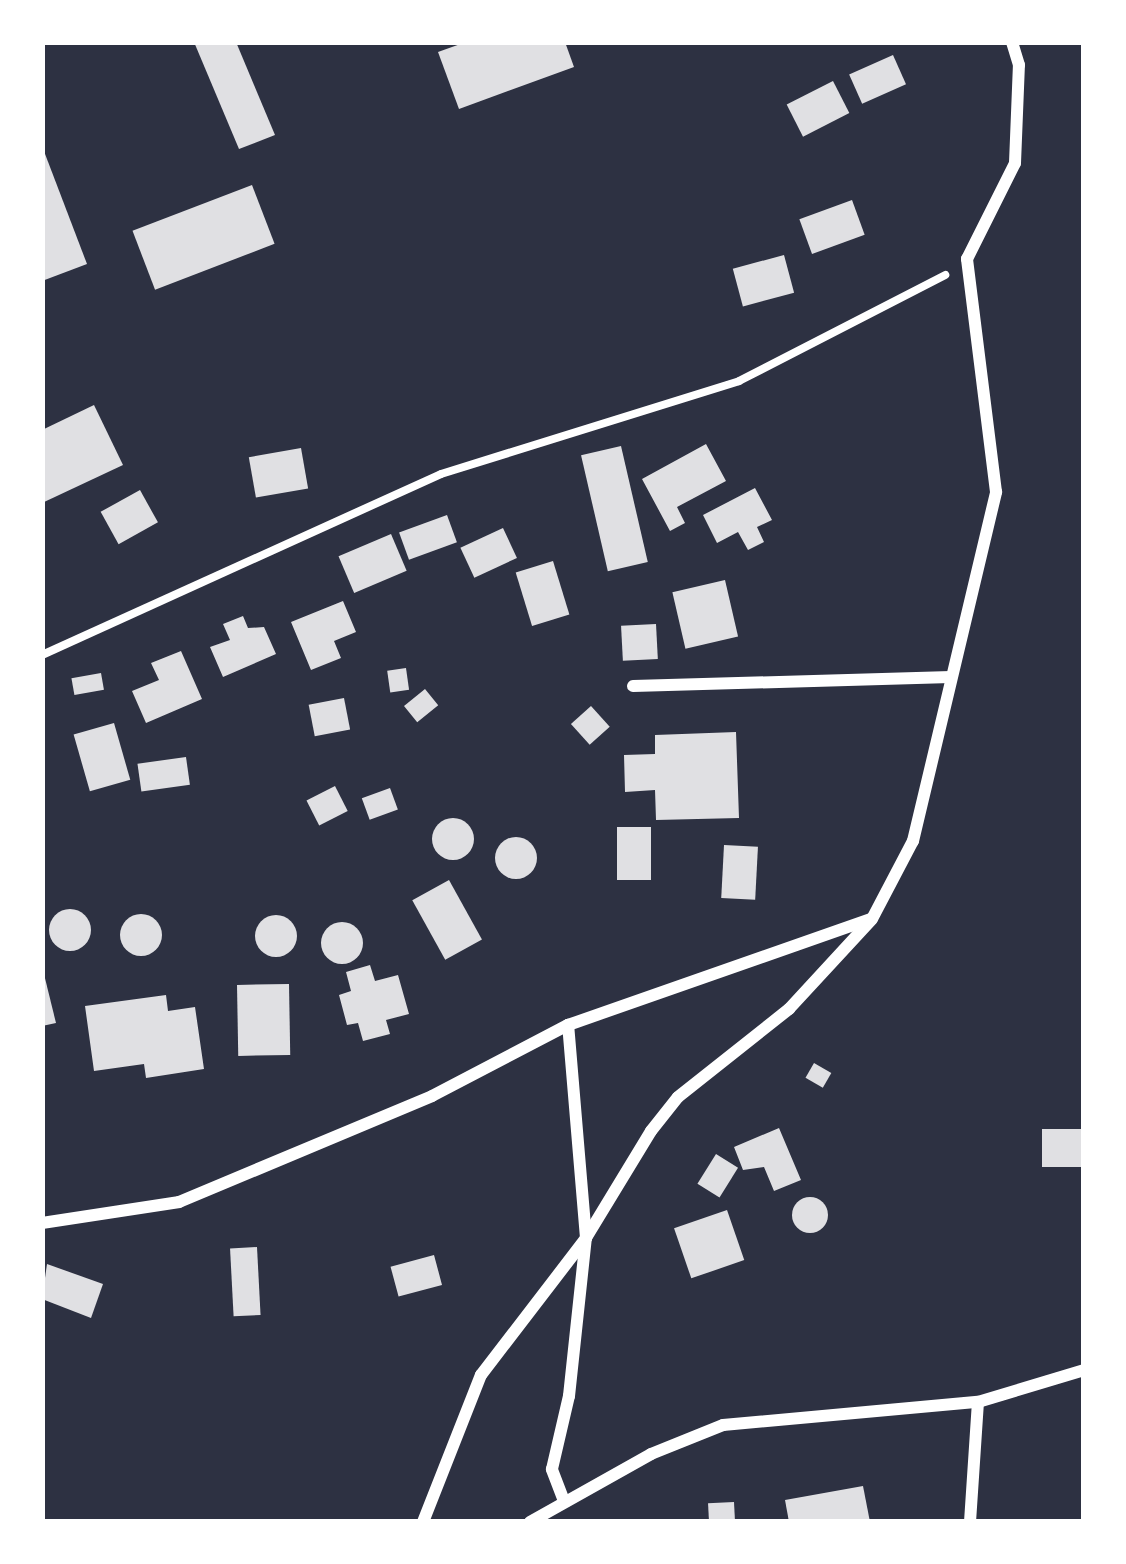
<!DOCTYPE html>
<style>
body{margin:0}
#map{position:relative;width:1126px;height:1564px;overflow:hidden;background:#2d3142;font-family:Overpass,sans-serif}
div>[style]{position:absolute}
.building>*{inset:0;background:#e0e0e3;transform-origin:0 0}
.round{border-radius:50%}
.path>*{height:8px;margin:-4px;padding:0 4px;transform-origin:4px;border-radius:4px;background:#fff}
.minor>*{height:12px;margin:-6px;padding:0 6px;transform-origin:6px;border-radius:6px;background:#fff}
span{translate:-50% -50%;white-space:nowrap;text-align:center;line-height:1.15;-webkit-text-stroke:12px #fff;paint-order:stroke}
.frame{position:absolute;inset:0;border:45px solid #fff;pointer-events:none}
</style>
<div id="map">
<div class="building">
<i style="clip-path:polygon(194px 42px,236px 42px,275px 135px,239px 149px)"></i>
<i style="clip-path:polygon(466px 42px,565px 42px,574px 67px,459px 109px,438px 52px)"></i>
<i style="left:893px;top:55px;width:32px;height:48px;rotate:66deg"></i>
<i style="left:833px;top:81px;width:36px;height:52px;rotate:63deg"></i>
<i style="clip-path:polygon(42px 146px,87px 264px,42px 281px)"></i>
<i style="left:252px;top:185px;width:63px;height:128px;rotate:69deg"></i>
<i style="left:852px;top:200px;width:37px;height:56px;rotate:70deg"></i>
<i style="left:784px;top:255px;width:39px;height:53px;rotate:75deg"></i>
<i style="clip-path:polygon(94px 405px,123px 465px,42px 503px,42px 430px)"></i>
<i style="clip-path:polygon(706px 444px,726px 481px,677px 507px,685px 523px,670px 531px,642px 479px)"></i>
<i style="left:621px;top:446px;width:119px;height:41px;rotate:77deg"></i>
<i style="left:301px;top:448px;width:41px;height:53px;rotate:80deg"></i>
<i style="clip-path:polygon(755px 488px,772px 520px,757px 527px,764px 542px,748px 550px,738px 532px,717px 543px,703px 515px)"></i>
<i style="left:140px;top:490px;width:37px;height:45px;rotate:61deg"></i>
<i style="left:447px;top:515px;width:29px;height:51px;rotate:70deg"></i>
<i style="left:503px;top:528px;width:33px;height:47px;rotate:65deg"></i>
<i style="left:391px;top:534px;width:40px;height:57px;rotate:67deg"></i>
<i style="left:553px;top:561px;width:56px;height:39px;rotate:73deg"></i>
<i style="left:725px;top:580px;width:58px;height:54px;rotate:77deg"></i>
<i style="clip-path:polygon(343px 601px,356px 632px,334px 641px,341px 658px,311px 670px,291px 622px)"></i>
<i style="clip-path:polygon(243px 616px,248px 628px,264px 627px,276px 654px,223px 677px,210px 647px,230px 640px,223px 624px)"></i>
<i style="left:656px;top:624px;width:35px;height:35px;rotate:87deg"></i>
<i style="clip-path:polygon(181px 651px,202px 699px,146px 723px,132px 691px,159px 680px,151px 663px)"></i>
<i style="left:406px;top:668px;width:22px;height:19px;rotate:82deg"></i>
<i style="left:101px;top:673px;width:17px;height:30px;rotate:80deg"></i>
<i style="left:425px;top:689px;width:21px;height:27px;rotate:51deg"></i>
<i style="left:344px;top:698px;width:32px;height:36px;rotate:79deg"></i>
<i style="left:591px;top:706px;width:28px;height:27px;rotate:48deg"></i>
<i style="left:114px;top:723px;width:59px;height:42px;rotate:74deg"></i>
<i style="clip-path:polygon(736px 732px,739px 818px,656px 820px,655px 790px,625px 792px,624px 755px,655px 754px,655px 735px)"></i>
<i style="left:186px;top:757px;width:28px;height:49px;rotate:82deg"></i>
<i style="left:335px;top:786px;width:28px;height:32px;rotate:63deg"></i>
<i style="left:390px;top:788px;width:23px;height:30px;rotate:70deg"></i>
<i class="round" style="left:432px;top:818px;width:42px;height:42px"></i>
<i style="left:617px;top:827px;width:34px;height:53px"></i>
<i class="round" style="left:495px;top:837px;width:42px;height:42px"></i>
<i style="left:724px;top:845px;width:34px;height:53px;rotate:3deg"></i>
<i style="left:449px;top:880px;width:68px;height:42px;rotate:61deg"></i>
<i class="round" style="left:49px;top:909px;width:42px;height:42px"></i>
<i class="round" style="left:120px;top:914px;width:42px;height:42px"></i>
<i class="round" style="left:255px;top:915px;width:42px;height:42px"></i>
<i class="round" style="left:321px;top:922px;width:42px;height:42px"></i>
<i style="clip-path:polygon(370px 965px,375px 981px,398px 975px,409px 1014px,386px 1020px,390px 1034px,363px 1041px,358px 1023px,347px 1025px,339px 995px,351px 991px,346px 972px)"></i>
<i style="clip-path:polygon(42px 966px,56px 1023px,42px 1026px)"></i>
<i style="left:289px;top:984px;width:71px;height:52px;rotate:89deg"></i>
<i style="clip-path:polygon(166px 995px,168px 1011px,195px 1007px,204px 1069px,146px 1078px,144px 1064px,94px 1071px,85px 1006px)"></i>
<i style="left:814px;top:1063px;width:20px;height:17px;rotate:30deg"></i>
<i style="clip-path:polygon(779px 1128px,801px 1180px,774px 1191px,764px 1167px,743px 1170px,734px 1147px)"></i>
<i style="left:1042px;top:1129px;width:42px;height:38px"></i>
<i style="left:716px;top:1154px;width:26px;height:35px;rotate:32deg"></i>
<i class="round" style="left:792px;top:1197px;width:36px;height:36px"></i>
<i style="left:727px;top:1210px;width:53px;height:56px;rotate:71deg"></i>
<i style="left:257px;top:1247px;width:68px;height:27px;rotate:87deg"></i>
<i style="left:434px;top:1255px;width:31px;height:45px;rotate:75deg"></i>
<i style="clip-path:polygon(47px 1264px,103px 1284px,91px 1318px,42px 1299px)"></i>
<i style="clip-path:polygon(863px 1486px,870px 1522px,789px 1522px,785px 1500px)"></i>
<i style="left:734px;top:1502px;width:20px;height:26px;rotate:87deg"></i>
</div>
<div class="path">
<i style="left:42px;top:655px;width:438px;rotate:-24.4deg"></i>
<i style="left:441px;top:474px;width:312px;rotate:-17.3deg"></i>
<i style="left:739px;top:381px;width:232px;rotate:-27.2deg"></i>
</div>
<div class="minor">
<i style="left:633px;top:686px;width:318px;rotate:-1.6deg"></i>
<i style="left:42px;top:1223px;width:139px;rotate:-8.7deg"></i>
<i style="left:179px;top:1202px;width:274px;rotate:-22.7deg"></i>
<i style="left:432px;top:1096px;width:153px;rotate:-27.6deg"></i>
<i style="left:568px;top:1025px;width:321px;rotate:-19.3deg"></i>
<i style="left:564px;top:1501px;width:34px;rotate:-111deg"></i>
<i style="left:552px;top:1469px;width:75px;rotate:-76.9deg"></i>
<i style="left:569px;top:1396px;width:159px;rotate:-83.9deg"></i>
<i style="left:586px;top:1238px;width:214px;rotate:-94.8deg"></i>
<i style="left:423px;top:1522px;width:158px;rotate:-68.5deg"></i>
<i style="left:481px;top:1375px;width:173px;rotate:-52.5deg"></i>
<i style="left:586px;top:1238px;width:125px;rotate:-58.7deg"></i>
<i style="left:651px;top:1131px;width:43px;rotate:-51.5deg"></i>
<i style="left:678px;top:1097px;width:142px;rotate:-38.4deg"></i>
<i style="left:789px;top:1009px;width:122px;rotate:-47.3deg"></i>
<i style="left:872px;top:919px;width:88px;rotate:-62.3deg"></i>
<i style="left:913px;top:841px;width:359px;rotate:-76.6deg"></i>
<i style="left:996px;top:492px;width:235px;rotate:-97.1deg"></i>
<i style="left:967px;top:259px;width:107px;rotate:-63.4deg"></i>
<i style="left:1015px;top:163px;width:98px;rotate:-87.7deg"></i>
<i style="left:1019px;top:65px;width:24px;rotate:-107deg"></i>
<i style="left:530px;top:1522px;width:139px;rotate:-29.3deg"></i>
<i style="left:651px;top:1454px;width:78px;rotate:-21.9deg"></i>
<i style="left:723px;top:1425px;width:256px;rotate:-5.2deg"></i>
<i style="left:978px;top:1402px;width:111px;rotate:-16.8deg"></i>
<i style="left:970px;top:1522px;width:120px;rotate:-86.2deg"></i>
</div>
<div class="frame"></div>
</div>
